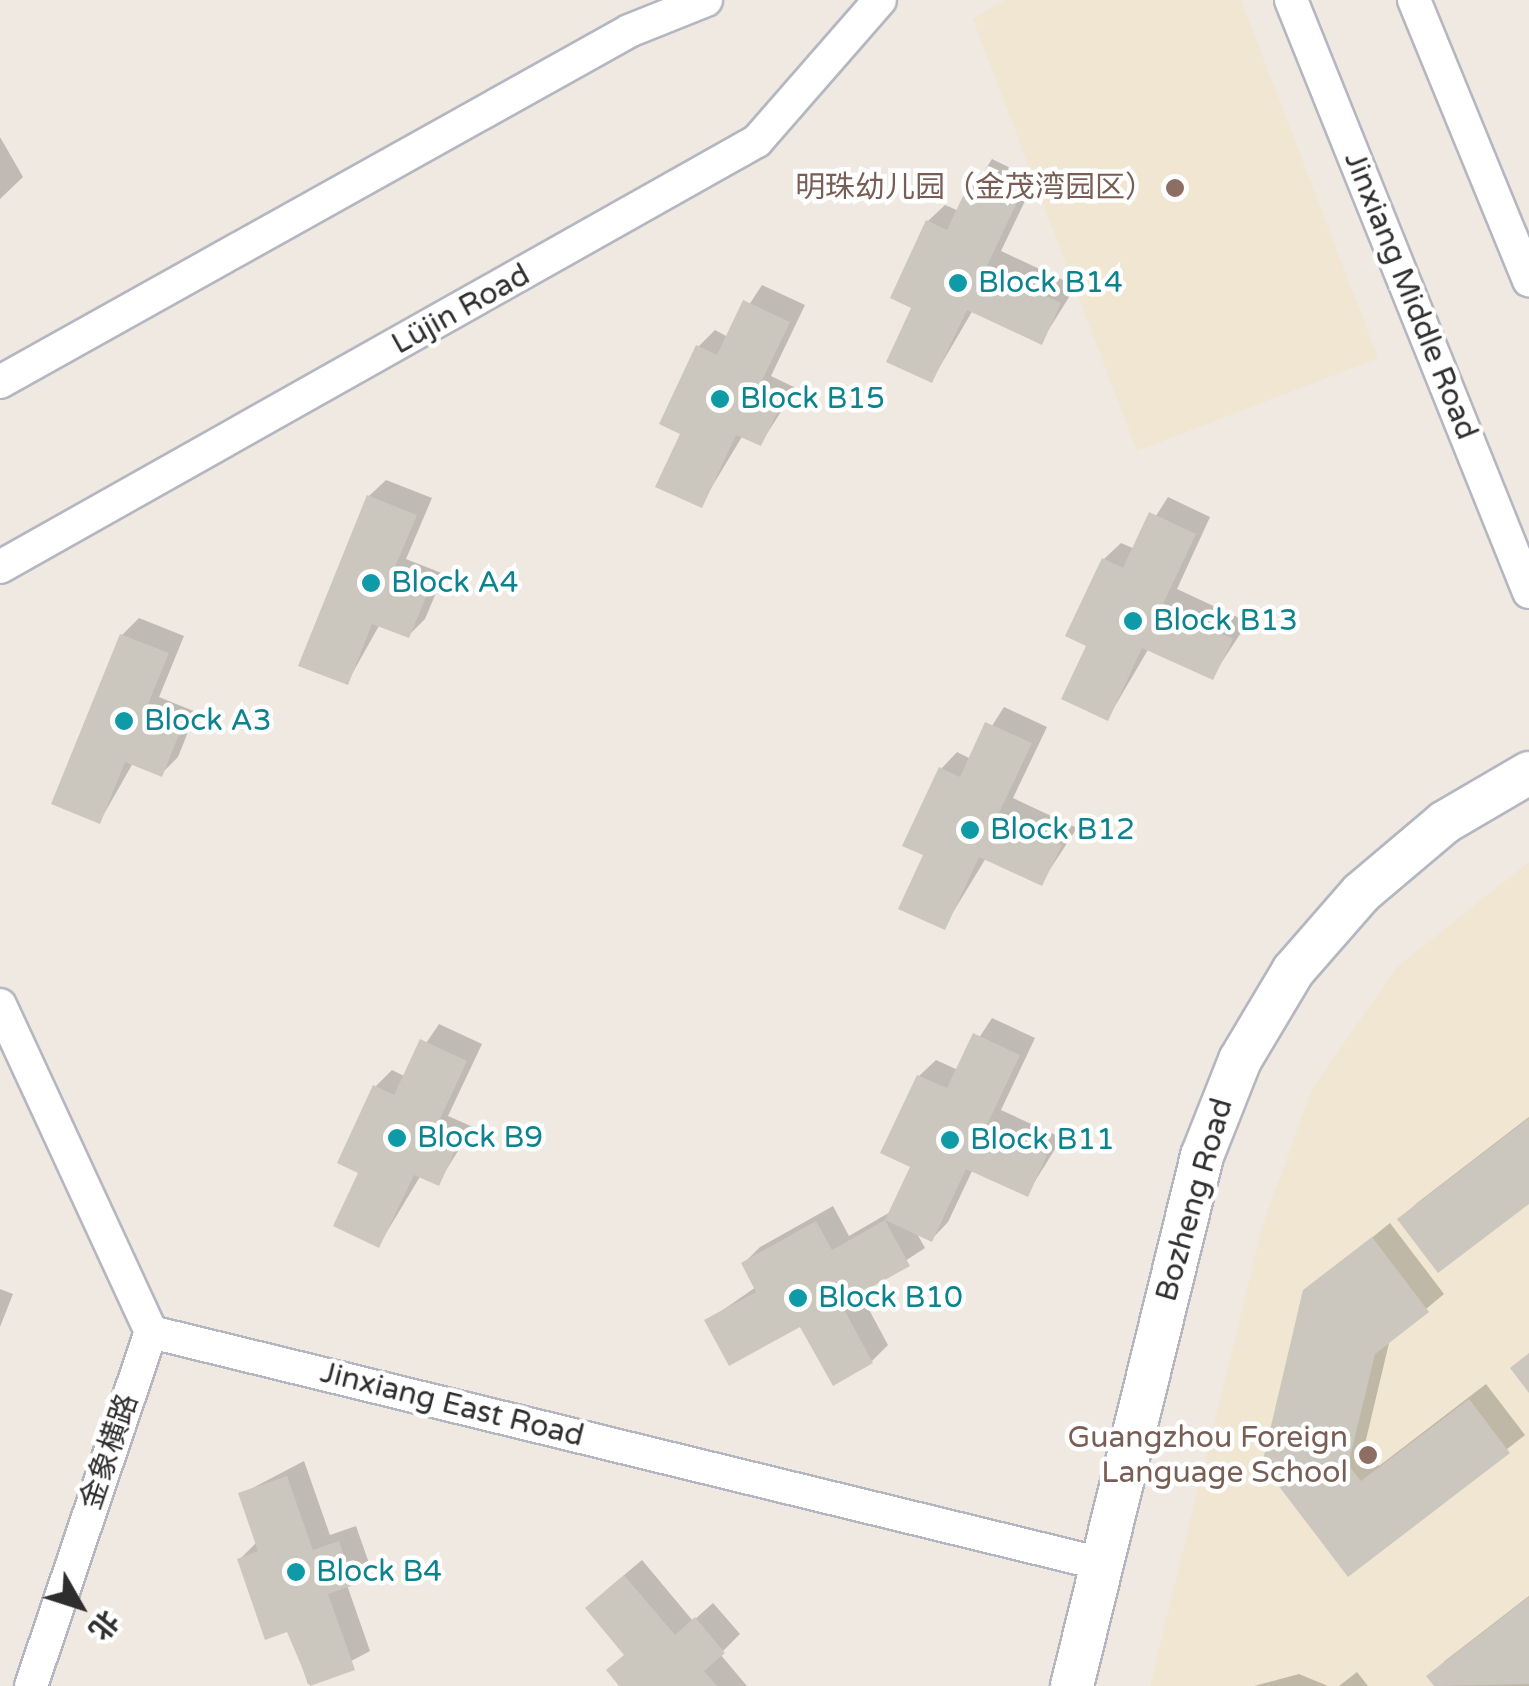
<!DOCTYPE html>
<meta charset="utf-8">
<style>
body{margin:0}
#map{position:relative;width:1529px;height:1686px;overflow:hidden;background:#efe9e1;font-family:"Varela Round","Noto Sans SC",sans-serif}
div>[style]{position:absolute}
.education>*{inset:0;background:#f0e6d1}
.shadow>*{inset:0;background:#0003}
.building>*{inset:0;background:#cbc7bf}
.roads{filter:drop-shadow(2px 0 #b4b7c1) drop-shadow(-2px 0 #b4b7c1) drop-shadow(0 2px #b4b7c1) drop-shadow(0 -2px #b4b7c1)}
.minor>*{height:32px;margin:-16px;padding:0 16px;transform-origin:16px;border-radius:16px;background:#fff}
.tertiary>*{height:42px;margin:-21px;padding:0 21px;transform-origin:21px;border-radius:21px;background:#fff}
.dots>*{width:28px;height:28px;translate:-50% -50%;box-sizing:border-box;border:5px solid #fff;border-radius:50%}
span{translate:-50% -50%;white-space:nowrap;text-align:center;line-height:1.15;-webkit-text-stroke:9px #fff;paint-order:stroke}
.education-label{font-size:30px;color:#785e54}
.right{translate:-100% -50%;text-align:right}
.culture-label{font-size:30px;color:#0d838f}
.left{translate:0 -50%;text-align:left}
.street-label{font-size:30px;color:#2e2e2e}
.north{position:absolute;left:30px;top:1556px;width:100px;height:100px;-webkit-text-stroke:8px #fff;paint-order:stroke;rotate:129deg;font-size:28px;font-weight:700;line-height:40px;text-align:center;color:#2e2e2e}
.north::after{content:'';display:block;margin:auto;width:35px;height:45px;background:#2e2e2e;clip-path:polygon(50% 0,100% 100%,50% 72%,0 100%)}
</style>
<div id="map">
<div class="education">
<i style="clip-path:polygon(1005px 0,1241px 0,1378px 358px,1137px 451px,973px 19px)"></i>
<i style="clip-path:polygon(1529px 862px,1529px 1686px,1150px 1686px,1263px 1224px,1313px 1087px,1397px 967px)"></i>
</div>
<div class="shadow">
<i style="clip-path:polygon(0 137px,23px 177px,0 199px)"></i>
<i style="clip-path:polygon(992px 159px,1035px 180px,1001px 251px,1076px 286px,1041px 342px,973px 310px,932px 380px,914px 307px,928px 221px,945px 205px,959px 211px)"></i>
<i style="clip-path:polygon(762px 285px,805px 305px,771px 376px,796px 388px,761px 443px,743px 435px,701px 505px,684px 432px,698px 347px,715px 330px,728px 337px)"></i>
<i style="clip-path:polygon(386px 480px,432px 498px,406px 559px,444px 574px,425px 619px,409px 635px,380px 624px,347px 683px,369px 496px)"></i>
<i style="clip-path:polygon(1168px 497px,1210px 517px,1177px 589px,1248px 622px,1212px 677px,1149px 648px,1108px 718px,1090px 645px,1104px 559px,1121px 543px,1135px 549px)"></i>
<i style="clip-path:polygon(139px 618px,184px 636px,159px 697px,196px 712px,178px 757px,161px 774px,133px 763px,100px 821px,122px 635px)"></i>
<i style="clip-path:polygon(1004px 707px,1047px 727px,1013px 798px,1077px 828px,1041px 883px,986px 858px,944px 927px,926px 854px,941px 769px,957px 752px,971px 759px)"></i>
<i style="clip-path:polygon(992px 1018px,1035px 1038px,1001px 1110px,1062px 1138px,1027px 1194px,973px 1169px,948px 1222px,932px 1239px,916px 1232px,925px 1248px,859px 1291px,888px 1345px,872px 1361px,801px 1323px,707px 1321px,756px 1287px,744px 1263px,760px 1247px,833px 1206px,849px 1236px,892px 1211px,914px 1166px,919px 1076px,936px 1060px,958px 1070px)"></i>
<i style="clip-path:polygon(439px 1024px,482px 1044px,448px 1116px,473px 1127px,438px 1183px,421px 1175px,379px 1245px,361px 1172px,375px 1087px,392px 1070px,404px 1076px)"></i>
<i style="clip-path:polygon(1529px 1117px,1529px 1201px,1400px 1220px,1417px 1203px)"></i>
<i style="clip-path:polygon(1390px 1223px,1444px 1294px,1390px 1339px,1364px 1448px,1379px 1466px,1486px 1384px,1525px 1435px,1348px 1574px,1305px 1292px)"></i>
<i style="clip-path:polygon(0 1289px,13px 1294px,0 1327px)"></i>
<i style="clip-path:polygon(304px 1461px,330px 1535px,356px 1526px,370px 1566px,347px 1585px,370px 1651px,308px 1684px,289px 1629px,240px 1559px,256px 1543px,241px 1494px)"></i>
<i style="clip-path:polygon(642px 1560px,693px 1621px,713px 1603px,740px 1634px,720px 1654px,747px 1686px,622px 1686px,626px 1653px,604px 1592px)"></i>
<i style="clip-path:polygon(1529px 1596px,1529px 1686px,1437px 1686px,1429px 1676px,1446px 1660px)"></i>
<i style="clip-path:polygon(1357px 1672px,1368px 1686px,1339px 1686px)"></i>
<i style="clip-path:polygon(1299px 1674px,1328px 1686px,1254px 1686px)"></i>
</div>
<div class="building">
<i style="clip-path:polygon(973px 175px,1020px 196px,986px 268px,1061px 303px,1042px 345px,967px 310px,932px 383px,886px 362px,911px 308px,890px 298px,926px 220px,947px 230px)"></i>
<i style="clip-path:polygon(743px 300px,790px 322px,756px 393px,781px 405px,761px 446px,736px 435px,702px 508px,655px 487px,680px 434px,659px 424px,696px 345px,717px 355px)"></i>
<i style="clip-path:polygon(367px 495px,417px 515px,391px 576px,429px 590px,409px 638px,372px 624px,348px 685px,298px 666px)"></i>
<i style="clip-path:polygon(1149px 512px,1196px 534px,1162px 606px,1233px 639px,1213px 680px,1142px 648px,1108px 721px,1061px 699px,1086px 646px,1065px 636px,1102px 558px,1123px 568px)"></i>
<i style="clip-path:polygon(120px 634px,169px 653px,144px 714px,181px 729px,162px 777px,125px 762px,100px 824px,51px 804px)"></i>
<i style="clip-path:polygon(985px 722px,1032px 743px,998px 815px,1062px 845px,1042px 886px,979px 857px,945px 930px,898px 909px,923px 855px,902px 846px,939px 767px,960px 777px)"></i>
<i style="clip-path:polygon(973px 1033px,1020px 1055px,986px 1127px,1047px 1155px,1028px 1197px,966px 1169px,932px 1242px,885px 1220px,910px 1167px,880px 1153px,917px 1075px,947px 1088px)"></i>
<i style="clip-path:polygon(420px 1039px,467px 1061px,434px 1132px,458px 1144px,439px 1186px,414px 1175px,379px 1248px,333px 1226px,358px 1173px,337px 1163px,373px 1085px,394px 1095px)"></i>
<i style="clip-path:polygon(1529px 1118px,1529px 1204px,1438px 1273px,1397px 1219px)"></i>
<i style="clip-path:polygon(885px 1220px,910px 1266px,841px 1304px,873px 1363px,833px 1386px,800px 1327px,729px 1366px,704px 1320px,756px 1292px,741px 1263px,816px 1221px,832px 1250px)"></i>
<i style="clip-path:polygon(1372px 1237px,1429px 1312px,1375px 1354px,1348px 1465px,1361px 1481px,1469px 1399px,1510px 1453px,1348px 1577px,1262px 1464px,1303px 1290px)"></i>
<i style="clip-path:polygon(1529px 1353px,1529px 1393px,1510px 1368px)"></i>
<i style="clip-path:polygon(287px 1476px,313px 1550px,339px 1541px,354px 1585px,328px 1594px,355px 1670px,310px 1686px,287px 1632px,265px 1640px,237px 1559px,258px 1551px,238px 1493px)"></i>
<i style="clip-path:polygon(624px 1575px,675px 1635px,695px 1617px,725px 1653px,704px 1671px,717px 1686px,619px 1686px,606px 1670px,624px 1655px,585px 1608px)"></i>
<i style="clip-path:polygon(1529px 1597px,1529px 1684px,1434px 1686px,1426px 1676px)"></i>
</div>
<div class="roads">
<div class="minor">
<i style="left:1291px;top:0;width:638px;rotate:68.1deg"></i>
<i style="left:1414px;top:0;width:303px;rotate:67.7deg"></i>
<i style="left:0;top:382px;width:720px;rotate:-29.16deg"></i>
<i style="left:629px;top:31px;width:83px;rotate:-21.9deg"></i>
<i style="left:0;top:567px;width:869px;rotate:-29.37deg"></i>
<i style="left:757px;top:141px;width:187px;rotate:-48.9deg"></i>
<i style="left:0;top:1005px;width:360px;rotate:65.2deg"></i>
<i style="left:151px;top:1332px;width:979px;rotate:13.71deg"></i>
<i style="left:31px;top:1686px;width:374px;rotate:-71.3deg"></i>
</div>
<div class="tertiary">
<i style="left:1072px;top:1686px;width:546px;rotate:-76.22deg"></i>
<i style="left:1202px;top:1156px;width:103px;rotate:-68.4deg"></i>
<i style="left:1240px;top:1060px;width:104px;rotate:-59.2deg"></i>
<i style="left:1293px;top:971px;width:103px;rotate:-48.9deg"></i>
<i style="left:1361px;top:893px;width:110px;rotate:-40.2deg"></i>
<i style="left:1445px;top:822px;width:97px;rotate:-30.3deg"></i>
</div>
</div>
<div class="dots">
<i style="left:1175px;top:188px;background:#8d6e63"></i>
<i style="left:958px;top:283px;background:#0f9aa8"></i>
<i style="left:720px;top:399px;background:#0f9aa8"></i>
<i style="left:371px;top:583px;background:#0f9aa8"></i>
<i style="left:1133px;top:621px;background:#0f9aa8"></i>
<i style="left:124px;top:721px;background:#0f9aa8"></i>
<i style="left:970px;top:830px;background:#0f9aa8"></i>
<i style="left:397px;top:1138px;background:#0f9aa8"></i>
<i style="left:950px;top:1140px;background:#0f9aa8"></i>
<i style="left:798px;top:1298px;background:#0f9aa8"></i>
<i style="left:1368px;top:1455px;background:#8d6e63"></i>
<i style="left:296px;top:1572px;background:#0f9aa8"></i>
</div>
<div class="education-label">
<span class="right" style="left:1155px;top:188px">明珠幼儿园（金茂湾园区）</span>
<span class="right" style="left:1348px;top:1455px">Guangzhou Foreign<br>Language School</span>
</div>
<div class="culture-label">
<span class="left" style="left:978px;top:283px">Block B14</span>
<span class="left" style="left:740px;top:399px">Block B15</span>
<span class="left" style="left:391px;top:583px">Block A4</span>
<span class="left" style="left:1153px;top:621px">Block B13</span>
<span class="left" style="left:144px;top:721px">Block A3</span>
<span class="left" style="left:990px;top:830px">Block B12</span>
<span class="left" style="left:417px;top:1138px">Block B9</span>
<span class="left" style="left:970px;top:1140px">Block B11</span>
<span class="left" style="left:818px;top:1298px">Block B10</span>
<span class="left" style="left:316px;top:1572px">Block B4</span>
</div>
<div class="street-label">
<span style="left:1410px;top:296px;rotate:68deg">Jinxiang Middle Road</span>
<span style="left:461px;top:310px;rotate:-29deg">Lüjin Road</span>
<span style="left:1195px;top:1200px;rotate:-74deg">Bozheng Road</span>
<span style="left:452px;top:1405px;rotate:14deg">Jinxiang East Road</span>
<span style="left:110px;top:1452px;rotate:-71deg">金象横路</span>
</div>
<div class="north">北</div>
</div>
